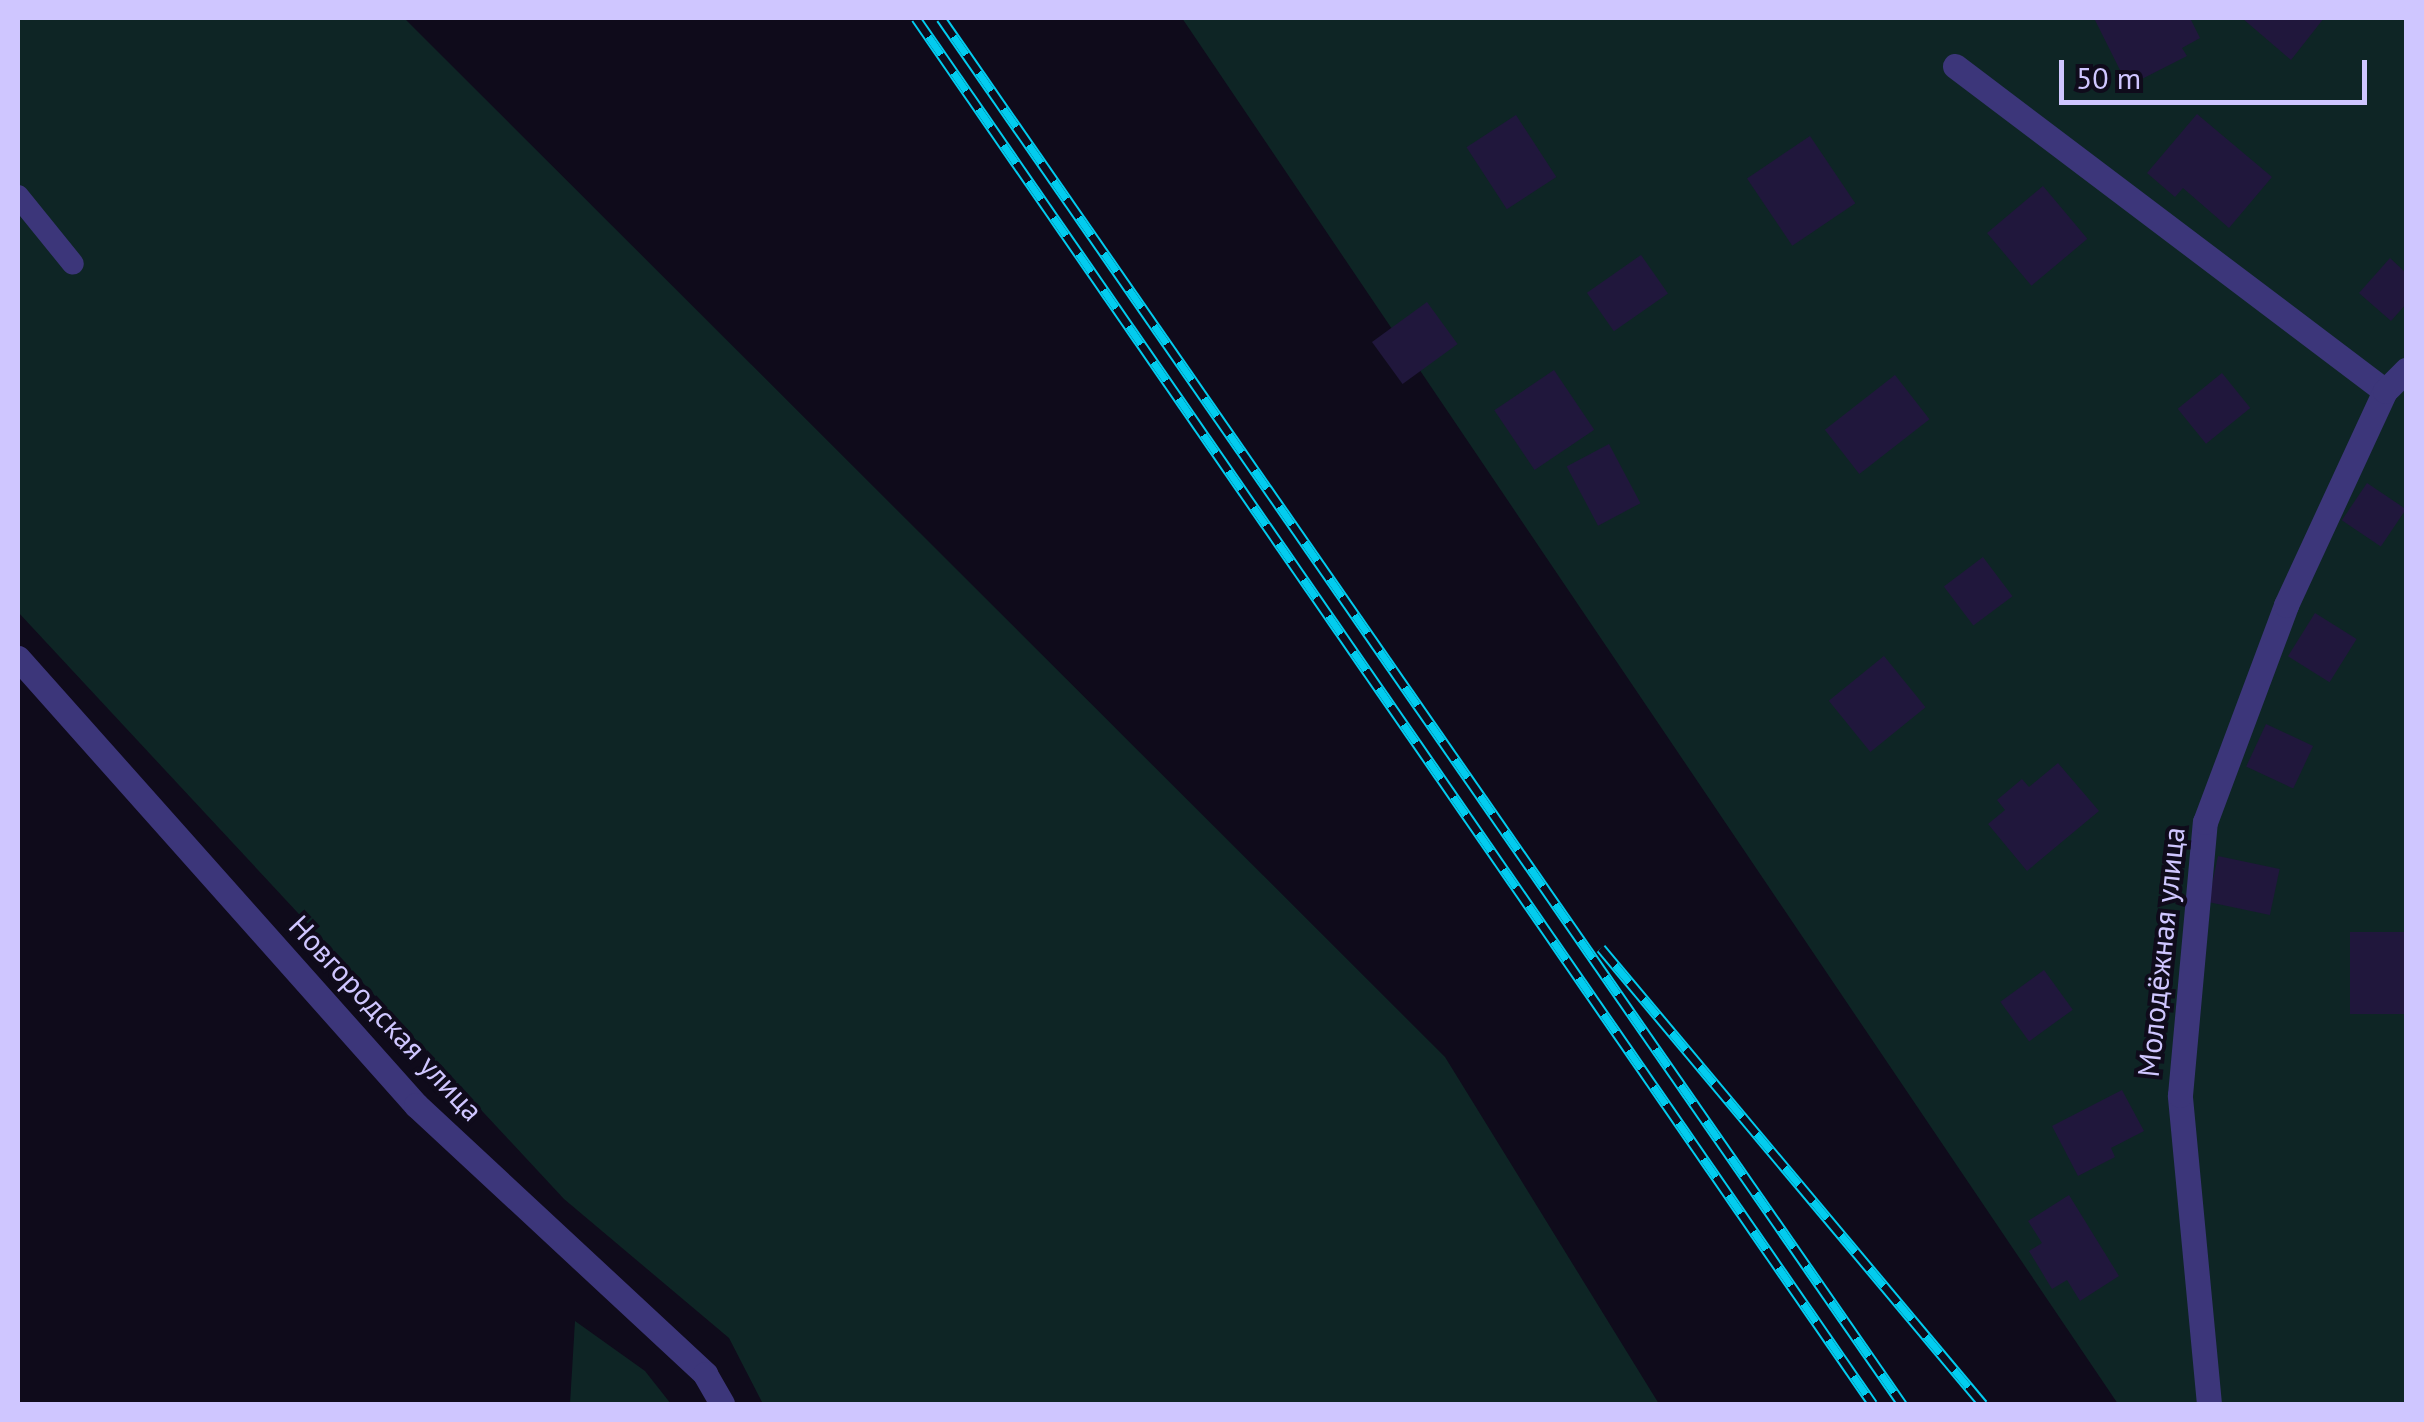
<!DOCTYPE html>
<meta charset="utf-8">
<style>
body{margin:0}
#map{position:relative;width:2424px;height:1422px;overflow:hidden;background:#0f0b1b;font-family:"PT Sans",sans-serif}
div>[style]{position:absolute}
.green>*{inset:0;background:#0e2525}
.building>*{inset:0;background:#20173c;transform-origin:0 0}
.service>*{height:22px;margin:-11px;padding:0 11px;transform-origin:11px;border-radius:11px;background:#3c367a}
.minor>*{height:25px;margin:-12.5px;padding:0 12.5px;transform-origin:12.5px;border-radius:12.5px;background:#3c367a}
.rail>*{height:11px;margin-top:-5.5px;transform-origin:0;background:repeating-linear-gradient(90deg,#0f0b1b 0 22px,#02ccef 0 44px);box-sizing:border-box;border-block:2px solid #02ccef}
span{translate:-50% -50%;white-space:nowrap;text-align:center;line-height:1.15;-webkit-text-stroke:8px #0f0b1b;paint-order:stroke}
.street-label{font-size:30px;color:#cfc6ff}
.frame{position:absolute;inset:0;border:20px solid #cfc6ff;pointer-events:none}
.scale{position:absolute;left:2059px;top:60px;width:308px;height:45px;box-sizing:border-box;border:5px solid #cfc6ff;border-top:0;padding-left:12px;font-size:30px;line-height:35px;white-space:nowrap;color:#cfc6ff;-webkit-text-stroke:8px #0f0b1b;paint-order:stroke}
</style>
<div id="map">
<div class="green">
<i style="clip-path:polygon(18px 18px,404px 18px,1445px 1057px,1659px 1404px,763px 1404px,729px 1338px,564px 1199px,18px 612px)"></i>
<i style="clip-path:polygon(1182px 18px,2406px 18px,2406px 1404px,2118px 1404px)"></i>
<i style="clip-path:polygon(575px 1321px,645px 1371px,671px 1404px,570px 1404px)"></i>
</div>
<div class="building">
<i style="clip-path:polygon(2094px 18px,2190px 18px,2200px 38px,2182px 48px,2187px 56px,2128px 86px)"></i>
<i style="clip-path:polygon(2242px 18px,2324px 18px,2291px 60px)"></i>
<i style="clip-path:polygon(2197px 114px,2272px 177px,2229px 228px,2183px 188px,2175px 197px,2147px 173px)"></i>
<i style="left:1516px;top:115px;width:74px;height:59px;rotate:57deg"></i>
<i style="left:1810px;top:136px;width:81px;height:76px;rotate:56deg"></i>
<i style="left:2043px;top:186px;width:69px;height:73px;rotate:50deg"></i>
<i style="left:1641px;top:255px;width:47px;height:66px;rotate:55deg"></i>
<i style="clip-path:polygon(2390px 258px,2406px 273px,2406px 304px,2391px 321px,2359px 293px)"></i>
<i style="left:1427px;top:302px;width:52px;height:68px;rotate:54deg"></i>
<i style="left:1554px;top:370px;width:72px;height:72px;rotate:56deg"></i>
<i style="left:2222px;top:373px;width:45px;height:57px;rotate:51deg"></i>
<i style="left:1895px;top:375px;width:56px;height:89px;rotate:52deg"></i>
<i style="left:1609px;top:444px;width:67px;height:48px;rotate:62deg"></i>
<i style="left:2367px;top:483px;width:47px;height:45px;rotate:34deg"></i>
<i style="left:1983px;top:557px;width:49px;height:49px;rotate:53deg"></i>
<i style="left:2315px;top:613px;width:49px;height:51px;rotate:32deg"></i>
<i style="left:1884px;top:656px;width:66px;height:71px;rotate:51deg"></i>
<i style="left:2266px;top:724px;width:52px;height:47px;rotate:25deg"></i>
<i style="clip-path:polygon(2058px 763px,2099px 811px,2027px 871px,1988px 824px,2005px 810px,1997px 800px,2022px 779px,2029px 787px)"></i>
<i style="left:2218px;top:856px;width:63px;height:47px;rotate:12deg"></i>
<i style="left:2406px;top:932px;width:82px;height:56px;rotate:90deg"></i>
<i style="left:2044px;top:970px;width:49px;height:54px;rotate:54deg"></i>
<i style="clip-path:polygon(2122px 1090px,2144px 1131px,2111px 1148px,2115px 1157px,2078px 1176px,2052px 1126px)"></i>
<i style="clip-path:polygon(2069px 1195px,2119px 1276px,2080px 1301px,2067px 1280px,2052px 1289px,2029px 1251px,2042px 1243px,2028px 1221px)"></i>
</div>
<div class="service">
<i style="left:18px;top:196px;width:87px;rotate:51deg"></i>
</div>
<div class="minor">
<i style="left:1955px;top:66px;width:539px;rotate:37.08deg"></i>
<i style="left:18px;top:658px;width:599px;rotate:48.32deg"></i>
<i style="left:416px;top:1105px;width:395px;rotate:42.9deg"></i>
<i style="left:705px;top:1374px;width:34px;rotate:60deg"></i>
<i style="left:2209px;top:1404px;width:310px;rotate:-95.4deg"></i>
<i style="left:2180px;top:1095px;width:274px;rotate:-84.8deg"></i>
<i style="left:2205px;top:822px;width:232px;rotate:-69.5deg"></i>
<i style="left:2286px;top:605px;width:236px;rotate:-65.2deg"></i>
<i style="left:2385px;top:391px;width:30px;rotate:-45deg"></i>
</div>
<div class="rail">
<i style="left:916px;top:18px;width:1684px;rotate:55.38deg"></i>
<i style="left:941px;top:18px;width:1687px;rotate:55.26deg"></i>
<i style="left:1601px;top:948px;width:595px;rotate:50.05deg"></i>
</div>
<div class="street-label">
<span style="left:2161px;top:952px;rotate:-84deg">Молодёжная улица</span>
<span style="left:386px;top:1018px;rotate:47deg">Новгородская улица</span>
</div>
<div class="frame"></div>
<div class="scale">50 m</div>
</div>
